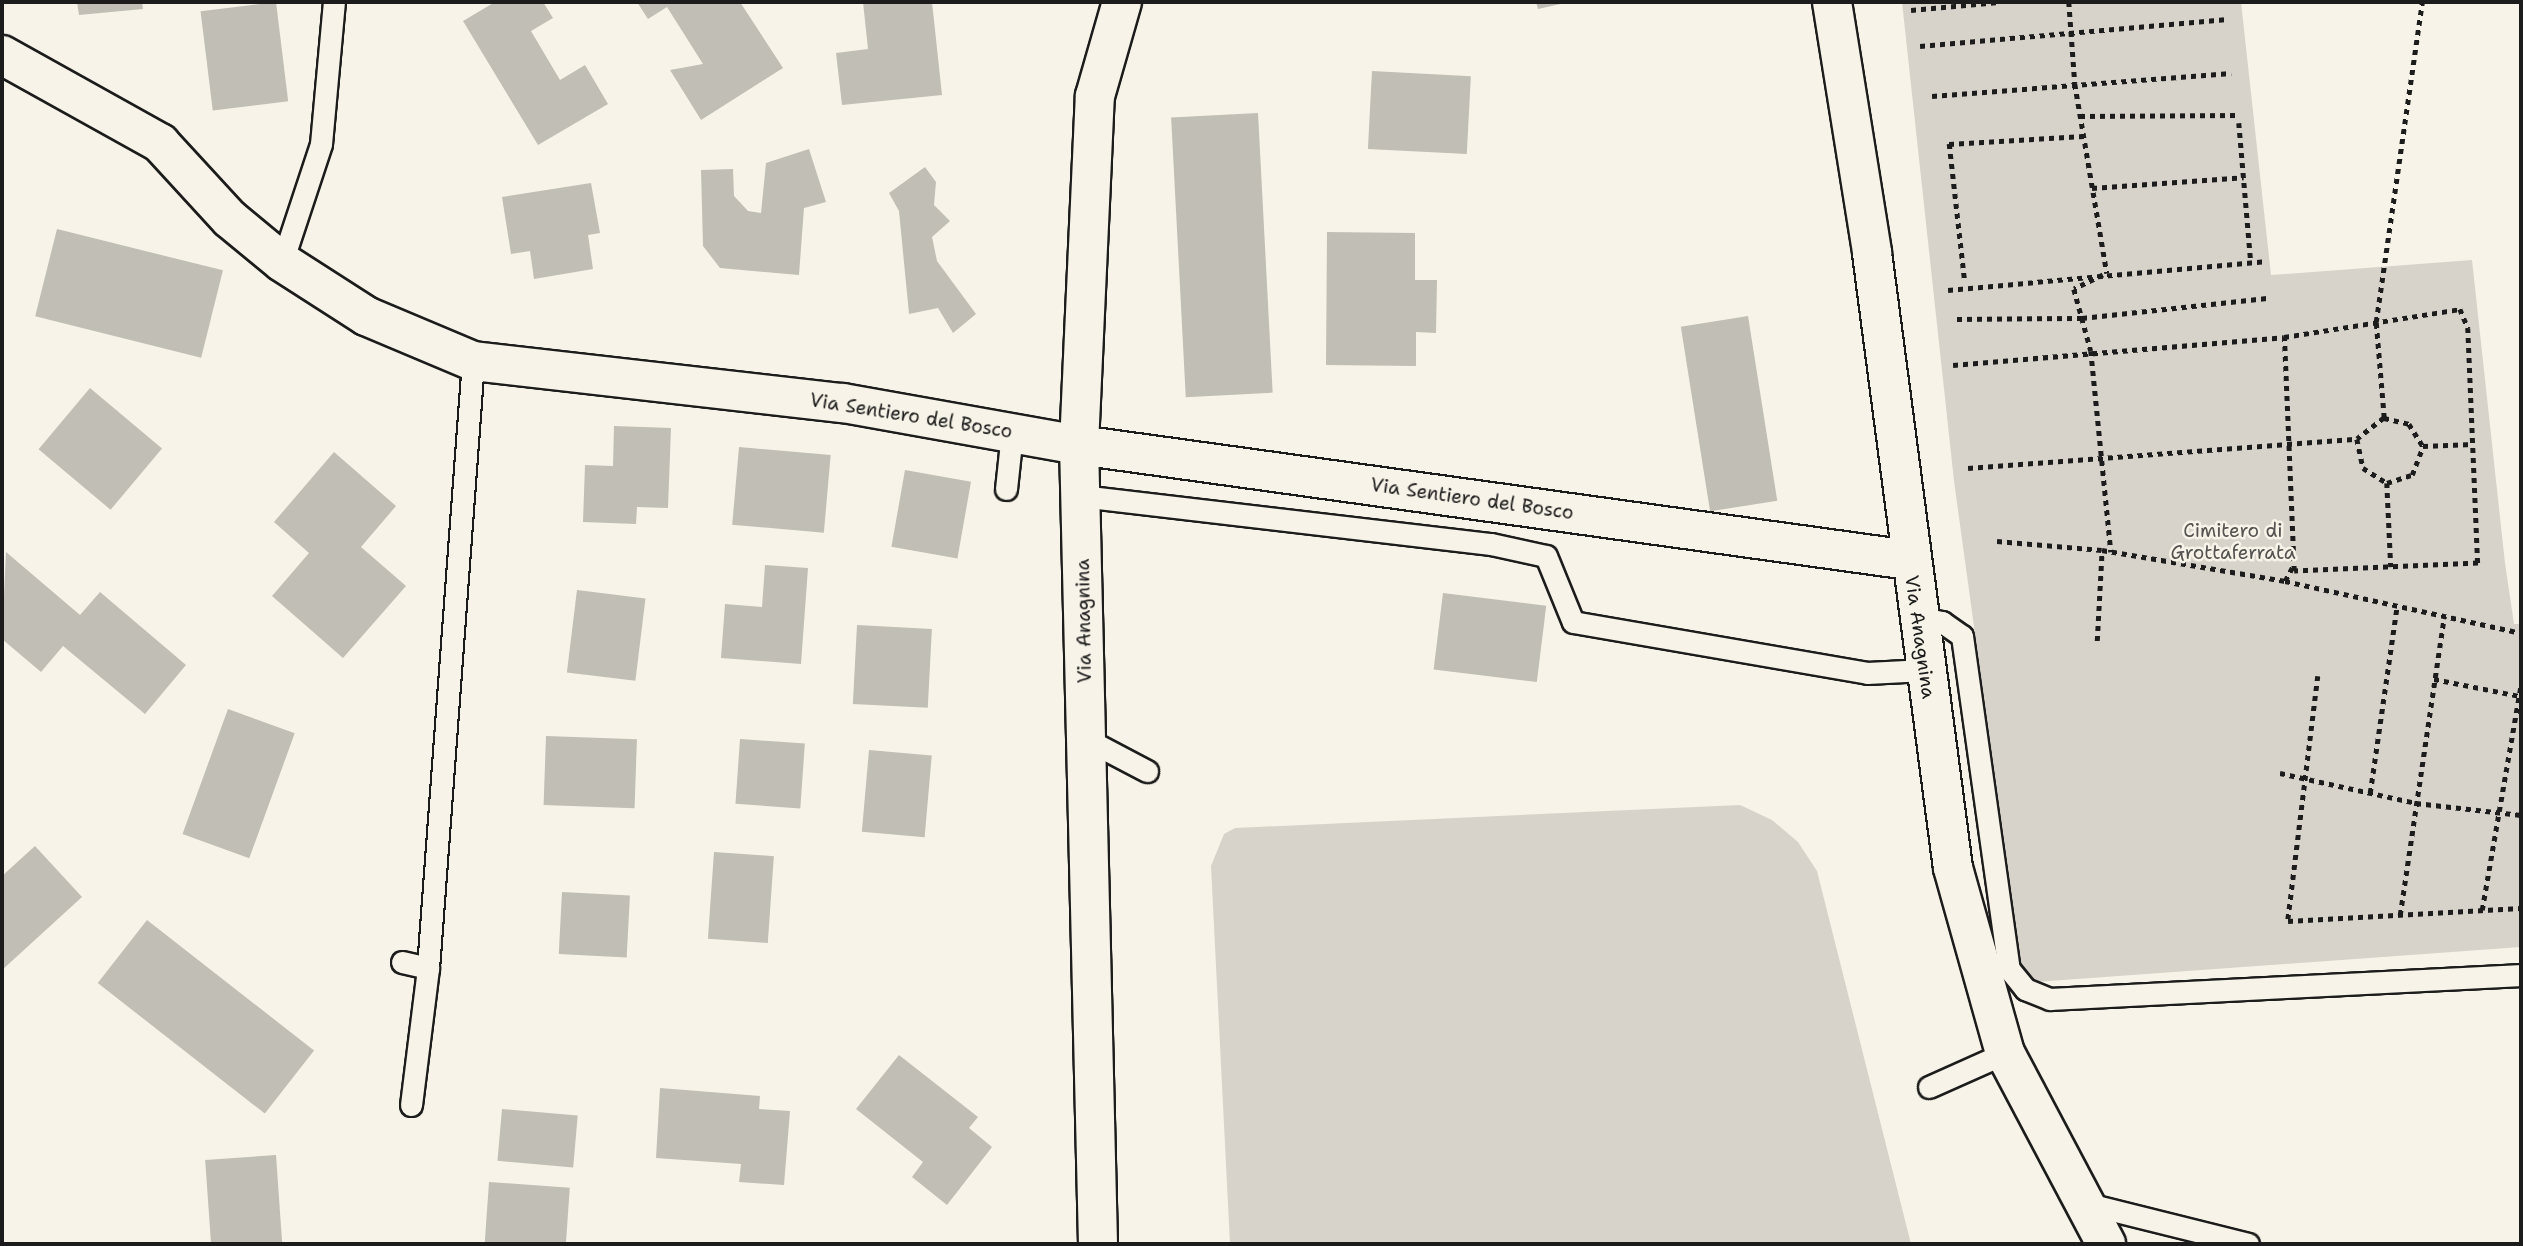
<!DOCTYPE html>
<style>
body{margin:0}
#map{position:relative;width:2523px;height:1246px;overflow:hidden;background:#f7f3e8;font-family:"Shantell Sans",sans-serif}
div>[style]{position:absolute}
.green>*{inset:0;background:#d7d3cb}
.building>*{inset:0;background:#c0beb5;transform-origin:0 0}
.path>*{height:4.5px;margin-top:-2.25px;transform-origin:0;background:repeating-linear-gradient(90deg,#1c1c1c 0 5px,transparent 0 10px)}
.roads{filter:drop-shadow(2px 0 #1c1c1c) drop-shadow(-2px 0 #1c1c1c) drop-shadow(0 2px #1c1c1c) drop-shadow(0 -2px #1c1c1c)}
.service>*{height:21px;margin:-10.5px;padding:0 10.5px;transform-origin:10.5px;border-radius:10.5px;background:#f7f3e8}
.minor>*{height:38px;margin:-19px;padding:0 19px;transform-origin:19px;border-radius:19px;background:#f7f3e8}
.secondary>*{height:38px;margin:-19px;padding:0 19px;transform-origin:19px;border-radius:19px;background:#f7f3e8}
span{translate:-50% -50%;white-space:nowrap;text-align:center;line-height:1.15;-webkit-text-stroke:5px #f7f3e8;paint-order:stroke}
.street-label{font-size:19px;color:#1c1c1c}
.park-label{font-size:19px;color:#545351}
.frame{position:absolute;inset:0;border:4px solid #1c1c1c;pointer-events:none}
</style>
<div id="map">
<div class="green">
<i style="clip-path:polygon(1902px 2px,2241px 2px,2271px 275px,2472px 260px,2505px 563px,2514px 624px,2521px 624px,2521px 947px,2023px 983px,1954px 481px)"></i>
<i style="clip-path:polygon(1740px 805px,1772px 820px,1798px 842px,1817px 871px,1911px 1244px,1230px 1244px,1211px 866px,1224px 834px,1235px 828px)"></i>
</div>
<div class="building">
<i style="clip-path:polygon(77px 2px,142px 2px,143px 9px,79px 15px)"></i>
<i style="left:276px;top:2px;width:100px;height:76px;rotate:83deg"></i>
<i style="clip-path:polygon(495px 2px,543px 2px,553px 18px,531px 31px,560px 80px,585px 65px,608px 104px,538px 145px,463px 21px)"></i>
<i style="clip-path:polygon(637px 2px,740px 2px,783px 68px,701px 120px,670px 70px,703px 64px,667px 7px,648px 19px)"></i>
<i style="clip-path:polygon(863px 2px,932px 2px,942px 95px,842px 105px,836px 53px,868px 49px)"></i>
<i style="clip-path:polygon(1536px 2px,1565px 2px,1565px 3px,1538px 9px)"></i>
<i style="left:1372px;top:71px;width:99px;height:78px;rotate:3deg"></i>
<i style="left:1258px;top:113px;width:280px;height:87px;rotate:87deg"></i>
<i style="clip-path:polygon(809px 149px,826px 202px,804px 208px,799px 275px,720px 268px,703px 246px,701px 170px,733px 169px,734px 196px,748px 211px,761px 213px,766px 163px)"></i>
<i style="clip-path:polygon(925px 167px,936px 182px,934px 205px,950px 221px,932px 237px,937px 261px,976px 314px,953px 333px,938px 308px,909px 314px,899px 211px,889px 193px)"></i>
<i style="clip-path:polygon(591px 183px,600px 233px,588px 235px,593px 269px,534px 279px,530px 251px,511px 254px,502px 197px)"></i>
<i style="left:57px;top:229px;width:171px;height:90px;rotate:14deg"></i>
<i style="clip-path:polygon(1327px 232px,1415px 233px,1415px 280px,1437px 280px,1436px 333px,1416px 332px,1416px 366px,1326px 365px)"></i>
<i style="left:1748px;top:316px;width:187px;height:68px;rotate:81deg"></i>
<i style="left:90px;top:388px;width:94px;height:80px;rotate:40deg"></i>
<i style="clip-path:polygon(614px 426px,671px 428px,668px 508px,637px 507px,636px 524px,583px 522px,585px 465px,613px 466px)"></i>
<i style="left:739px;top:447px;width:92px;height:78px;rotate:5deg"></i>
<i style="clip-path:polygon(334px 452px,396px 506px,361px 547px,406px 586px,343px 658px,272px 596px,309px 553px,274px 522px)"></i>
<i style="left:905px;top:470px;width:67px;height:78px;rotate:10deg"></i>
<i style="clip-path:polygon(6px 552px,80px 615px,100px 592px,186px 665px,145px 714px,63px 646px,41px 672px,2px 639px)"></i>
<i style="clip-path:polygon(765px 565px,808px 568px,801px 664px,721px 658px,725px 604px,762px 607px)"></i>
<i style="left:577px;top:590px;width:69px;height:83px;rotate:7deg"></i>
<i style="left:1443px;top:593px;width:104px;height:77px;rotate:7deg"></i>
<i style="left:857px;top:625px;width:75px;height:79px;rotate:3deg"></i>
<i style="left:228px;top:709px;width:71px;height:133px;rotate:20deg"></i>
<i style="left:546px;top:736px;width:91px;height:69px;rotate:2deg"></i>
<i style="left:740px;top:739px;width:65px;height:65px;rotate:4deg"></i>
<i style="left:869px;top:750px;width:63px;height:82px;rotate:5deg"></i>
<i style="clip-path:polygon(35px 846px,82px 897px,2px 970px,2px 876px)"></i>
<i style="left:714px;top:852px;width:60px;height:87px;rotate:4deg"></i>
<i style="left:562px;top:892px;width:68px;height:62px;rotate:3deg"></i>
<i style="left:147px;top:920px;width:212px;height:80px;rotate:38deg"></i>
<i style="clip-path:polygon(899px 1055px,978px 1117px,969px 1128px,992px 1147px,947px 1205px,912px 1177px,923px 1162px,856px 1109px)"></i>
<i style="clip-path:polygon(660px 1088px,760px 1096px,759px 1109px,790px 1111px,784px 1185px,739px 1182px,741px 1164px,656px 1158px)"></i>
<i style="left:502px;top:1109px;width:76px;height:52px;rotate:5deg"></i>
<i style="left:276px;top:1155px;width:89px;height:71px;rotate:86deg"></i>
<i style="left:489px;top:1182px;width:81px;height:62px;rotate:4deg"></i>
</div>
<div class="path">
<i style="left:2069px;top:2px;width:82px;rotate:85.8deg"></i>
<i style="left:2075px;top:84px;width:192px;rotate:80.4deg"></i>
<i style="left:1911px;top:10px;width:88px;rotate:-5.2deg"></i>
<i style="left:1920px;top:46px;width:309px;rotate:-5deg"></i>
<i style="left:1932px;top:96px;width:300px;rotate:-4.4deg"></i>
<i style="left:2080px;top:116px;width:160px;rotate:-0.4deg"></i>
<i style="left:2239px;top:123px;width:140px;rotate:85.1deg"></i>
<i style="left:2092px;top:188px;width:152px;rotate:-4.1deg"></i>
<i style="left:2103px;top:275px;width:32px;rotate:154deg"></i>
<i style="left:2074px;top:289px;width:64px;rotate:74.7deg"></i>
<i style="left:2091px;top:351px;width:202px;rotate:84.3deg"></i>
<i style="left:1964px;top:278px;width:135px;rotate:-96.4deg"></i>
<i style="left:1949px;top:144px;width:135px;rotate:-3.4deg"></i>
<i style="left:1948px;top:290px;width:318px;rotate:-5.2deg"></i>
<i style="left:1957px;top:319px;width:125px;rotate:-0.5deg"></i>
<i style="left:2082px;top:318px;width:186px;rotate:-6.2deg"></i>
<i style="left:1953px;top:365px;width:332px;rotate:-4.8deg"></i>
<i style="left:2284px;top:337px;width:178px;rotate:-9deg"></i>
<i style="left:2460px;top:309px;width:21px;rotate:67deg"></i>
<i style="left:2468px;top:328px;width:235px;rotate:87.6deg"></i>
<i style="left:2478px;top:563px;width:184px;rotate:177.5deg"></i>
<i style="left:2294px;top:571px;width:234px;rotate:-92.4deg"></i>
<i style="left:2384px;top:418px;width:96px;rotate:-94.8deg"></i>
<i style="left:2376px;top:322px;width:323px;rotate:-81.8deg"></i>
<i style="left:2384px;top:418px;width:34px;rotate:142deg"></i>
<i style="left:2357px;top:439px;width:30px;rotate:78deg"></i>
<i style="left:2363px;top:468px;width:28px;rotate:32deg"></i>
<i style="left:2384px;top:418px;width:26px;rotate:13deg"></i>
<i style="left:2409px;top:424px;width:26px;rotate:58deg"></i>
<i style="left:2423px;top:446px;width:50px;rotate:-2.3deg"></i>
<i style="left:1968px;top:468px;width:390px;rotate:-4.3deg"></i>
<i style="left:2387px;top:483px;width:84px;rotate:87.3deg"></i>
<i style="left:2387px;top:483px;width:26px;rotate:-18deg"></i>
<i style="left:2412px;top:475px;width:31px;rotate:-69deg"></i>
<i style="left:1997px;top:541px;width:105px;rotate:4.9deg"></i>
<i style="left:2102px;top:550px;width:186px;rotate:9.6deg"></i>
<i style="left:2285px;top:581px;width:17px;rotate:-62deg"></i>
<i style="left:2285px;top:581px;width:242px;rotate:12.4deg"></i>
<i style="left:2097px;top:641px;width:91px;rotate:-86.9deg"></i>
<i style="left:2318px;top:676px;width:247px;rotate:97deg"></i>
<i style="left:2288px;top:921px;width:233px;rotate:-3.2deg"></i>
<i style="left:2434px;top:679px;width:88px;rotate:11.2deg"></i>
<i style="left:2280px;top:773px;width:139px;rotate:12.4deg"></i>
<i style="left:2416px;top:803px;width:106px;rotate:6.5deg"></i>
<i style="left:2370px;top:793px;width:189px;rotate:-81.8deg"></i>
<i style="left:2482px;top:910px;width:229px;rotate:-80.2deg"></i>
<i style="left:2400px;top:915px;width:302px;rotate:-81.6deg"></i>
</div>
<div class="roads">
<div class="service">
<i style="left:282px;top:262px;width:124px;rotate:-71.7deg"></i>
<i style="left:321px;top:144px;width:143px;rotate:-84.8deg"></i>
<i style="left:1006px;top:489px;width:56px;rotate:-83.9deg"></i>
<i style="left:1081px;top:496px;width:413px;rotate:6.7deg"></i>
<i style="left:1491px;top:544px;width:56px;rotate:12.3deg"></i>
<i style="left:1546px;top:556px;width:71px;rotate:67.8deg"></i>
<i style="left:1573px;top:622px;width:298px;rotate:9.8deg"></i>
<i style="left:1867px;top:673px;width:58px;rotate:-3deg"></i>
<i style="left:1918px;top:617px;width:25px;rotate:12deg"></i>
<i style="left:1942px;top:622px;width:24px;rotate:35deg"></i>
<i style="left:1962px;top:636px;width:336px;rotate:82deg"></i>
<i style="left:2009px;top:969px;width:26px;rotate:51deg"></i>
<i style="left:2025px;top:989px;width:27px;rotate:22deg"></i>
<i style="left:2050px;top:999px;width:472px;rotate:-2.9deg"></i>
<i style="left:1086px;top:739px;width:69px;rotate:27.7deg"></i>
<i style="left:402px;top:962px;width:27px;rotate:13deg"></i>
<i style="left:1929px;top:1087px;width:83px;rotate:-24.1deg"></i>
<i style="left:411px;top:1105px;width:138px;rotate:-82.9deg"></i>
<i style="left:428px;top:968px;width:609px;rotate:-85.76deg"></i>
<i style="left:2084px;top:1203px;width:169px;rotate:14deg"></i>
</div>
<div class="minor">
<i style="left:2px;top:55px;width:181px;rotate:29.1deg"></i>
<i style="left:160px;top:143px;width:103px;rotate:47.4deg"></i>
<i style="left:230px;top:219px;width:67px;rotate:39.6deg"></i>
<i style="left:282px;top:262px;width:100px;rotate:32.7deg"></i>
<i style="left:366px;top:316px;width:116px;rotate:22.8deg"></i>
<i style="left:473px;top:361px;width:372px;rotate:6.5deg"></i>
<i style="left:843px;top:403px;width:240px;rotate:10.1deg"></i>
<i style="left:1079px;top:445px;width:838px;rotate:7.89deg"></i>
</div>
<div class="secondary">
<i style="left:1832px;top:2px;width:254px;rotate:80.9deg"></i>
<i style="left:1872px;top:253px;width:620px;rotate:82.5deg"></i>
<i style="left:1953px;top:868px;width:192px;rotate:74.3deg"></i>
<i style="left:2005px;top:1053px;width:216px;rotate:62.1deg"></i>
<i style="left:1098px;top:1244px;width:799px;rotate:-91.36deg"></i>
<i style="left:1079px;top:445px;width:349px;rotate:-87.4deg"></i>
<i style="left:1095px;top:96px;width:98px;rotate:-74deg"></i>
</div>
</div>
<div class="street-label">
<span style="left:911px;top:416px;rotate:9deg">Via Sentiero del Bosco</span>
<span style="left:1472px;top:499px;rotate:8deg">Via Sentiero del Bosco</span>
<span style="left:1084px;top:621px;rotate:-91deg">Via Anagnina</span>
<span style="left:1920px;top:637px;rotate:82deg">Via Anagnina</span>
</div>
<div class="park-label">
<span style="left:2233px;top:542px">Cimitero di<br>Grottaferrata</span>
</div>
<div class="frame"></div>
</div>
